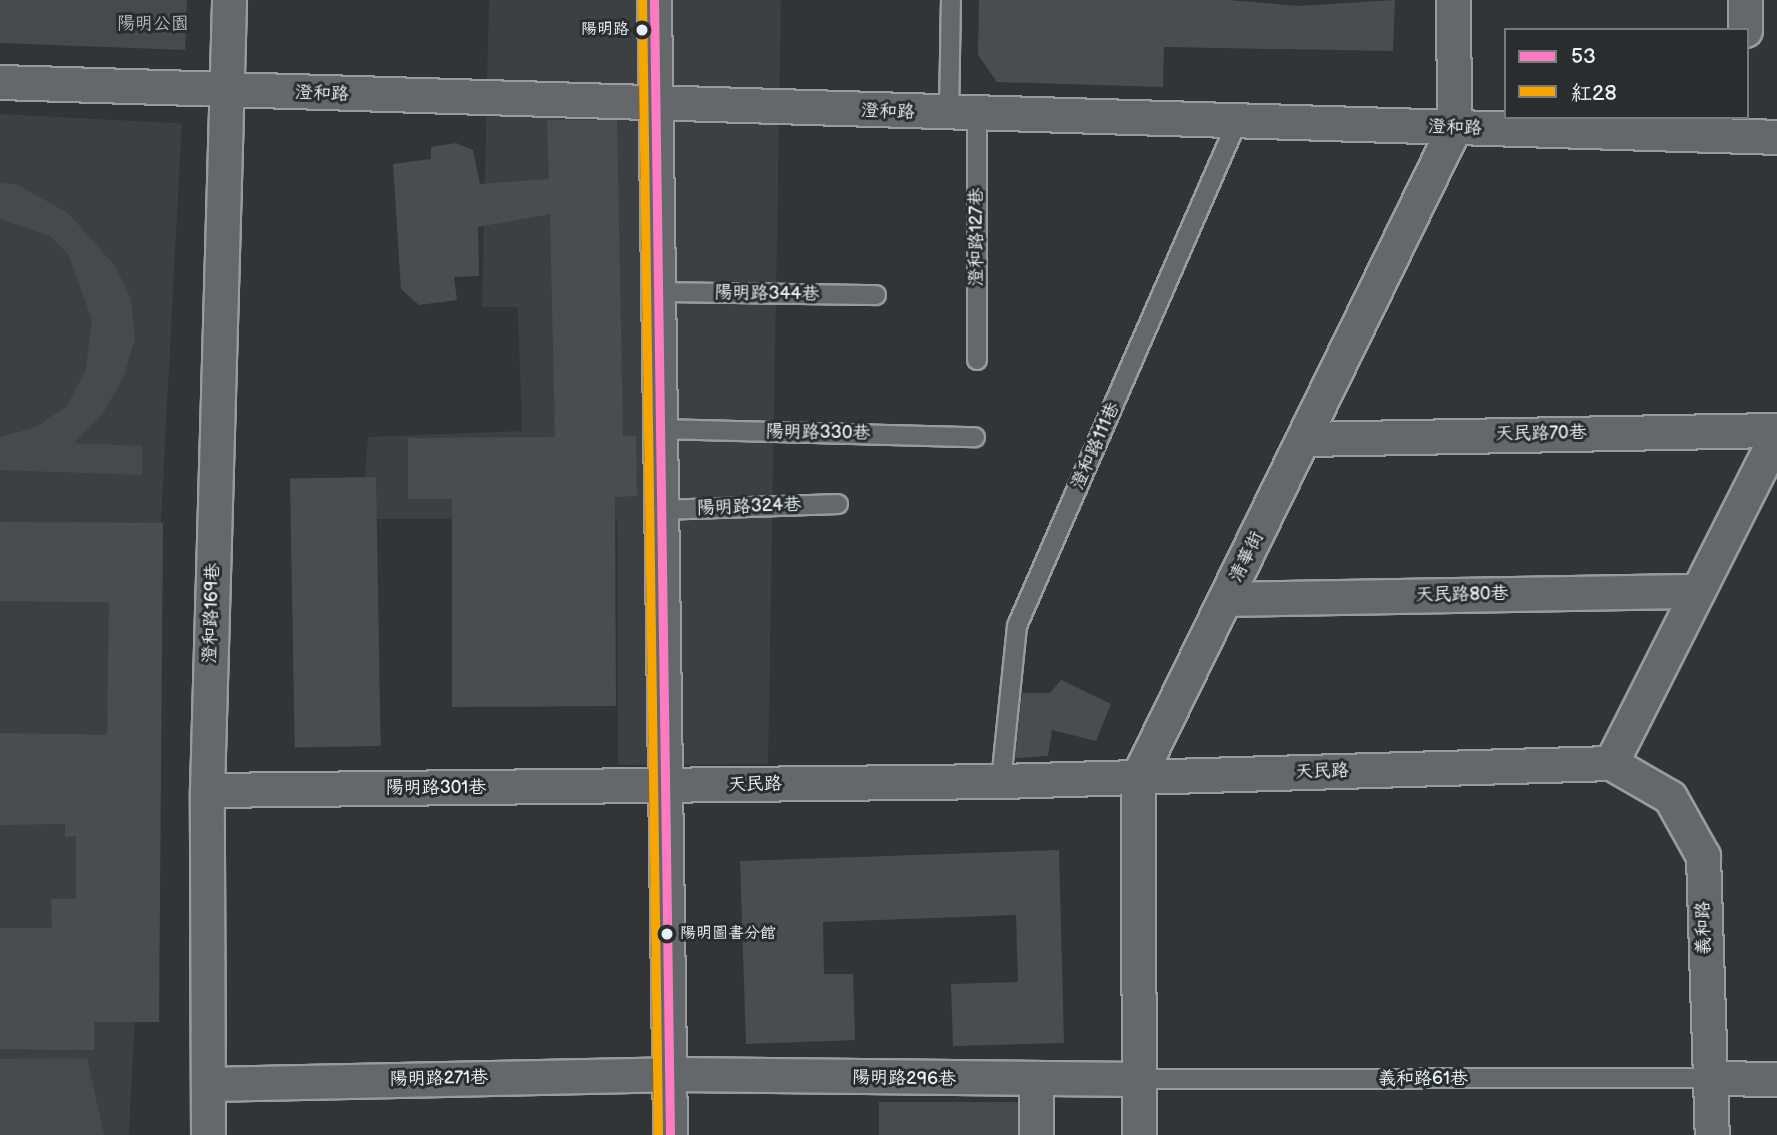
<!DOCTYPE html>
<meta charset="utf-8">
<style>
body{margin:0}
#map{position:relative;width:1777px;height:1135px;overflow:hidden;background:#333435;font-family:"Balsamiq Sans","LXGW WenKai TC",sans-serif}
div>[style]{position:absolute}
.built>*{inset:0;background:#3d4042;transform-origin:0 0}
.green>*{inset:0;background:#464a4b;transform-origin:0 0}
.building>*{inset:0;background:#4b4c4d;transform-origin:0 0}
.roads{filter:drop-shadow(2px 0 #999b9e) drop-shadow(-2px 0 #999b9e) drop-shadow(0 2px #999b9e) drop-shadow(0 -2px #999b9e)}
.service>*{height:18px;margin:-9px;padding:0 9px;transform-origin:9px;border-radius:9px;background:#64686b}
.minor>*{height:33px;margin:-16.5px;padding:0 16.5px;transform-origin:16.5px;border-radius:16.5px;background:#64686b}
.bus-1>*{height:9px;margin:-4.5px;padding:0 4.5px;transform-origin:4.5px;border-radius:4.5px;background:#fe7ac1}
.bus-2>*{height:9px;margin:-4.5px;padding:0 4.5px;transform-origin:4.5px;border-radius:4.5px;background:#f7a600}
.dots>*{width:19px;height:19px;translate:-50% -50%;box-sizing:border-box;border:4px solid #2a2d2e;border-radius:50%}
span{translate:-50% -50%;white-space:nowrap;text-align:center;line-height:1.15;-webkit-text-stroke:6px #2a2d2e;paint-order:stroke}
.bus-label{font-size:16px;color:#e8f1f8}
.right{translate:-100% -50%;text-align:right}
.left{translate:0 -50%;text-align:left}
.park-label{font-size:18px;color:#b0b8bd}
.street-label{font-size:18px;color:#e8f1f8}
.legend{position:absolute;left:1504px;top:28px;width:245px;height:91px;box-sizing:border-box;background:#2a2d2e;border:2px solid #767b7f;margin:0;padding:9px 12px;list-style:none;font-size:21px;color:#e8f1f8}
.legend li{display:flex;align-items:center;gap:14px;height:35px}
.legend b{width:35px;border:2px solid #767b7f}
</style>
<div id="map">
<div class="built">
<i style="clip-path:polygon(489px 0,781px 0,768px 764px,618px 765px,617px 519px,362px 519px,368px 437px,522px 431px,518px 307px,482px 307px)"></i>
<i style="left:0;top:114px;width:182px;height:1021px;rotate:3deg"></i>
</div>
<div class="green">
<i style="clip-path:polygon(0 0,187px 0,185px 50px,0 43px)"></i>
<i style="clip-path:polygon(0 183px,16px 184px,68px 213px,115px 266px,131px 299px,135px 339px,123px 378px,102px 415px,74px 443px,142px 446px,142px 475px,0 470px,0 437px,36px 427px,67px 406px,86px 369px,92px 320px,68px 254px,50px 236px,0 219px)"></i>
<i style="clip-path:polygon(87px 1058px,104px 1135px,0 1135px,0 1059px)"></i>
<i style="left:879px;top:1102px;width:142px;height:33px"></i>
</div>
<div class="building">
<i style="clip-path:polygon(979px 0,1229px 0,1297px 6px,1395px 0,1393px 51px,1164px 47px,1163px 87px,997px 82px,978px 55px)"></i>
<i style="clip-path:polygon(547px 120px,617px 120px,623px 436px,636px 436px,637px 496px,615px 497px,616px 706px,452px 707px,452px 499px,408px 499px,408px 438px,555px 437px,550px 214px,478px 227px,479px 276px,454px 277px,457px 300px,419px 305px,401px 289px,393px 164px,431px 159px,431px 147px,456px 143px,473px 150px,480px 184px,549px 179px)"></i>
<i style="left:376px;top:477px;width:269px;height:86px;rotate:89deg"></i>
<i style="clip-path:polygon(0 522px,163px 523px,159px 1022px,94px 1022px,94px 1050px,0 1049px,0 928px,52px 928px,51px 899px,76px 899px,76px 836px,65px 837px,65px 824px,0 825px,0 733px,107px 735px,109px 602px,0 601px)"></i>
<i style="clip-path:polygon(1061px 680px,1111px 704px,1096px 741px,1052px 730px,1048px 756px,1015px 758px,1022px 693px,1050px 693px)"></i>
<i style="clip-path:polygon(1059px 850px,1064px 1043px,953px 1046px,951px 984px,1018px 982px,1016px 915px,823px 922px,824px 974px,853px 974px,855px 1040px,746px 1044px,740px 861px)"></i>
</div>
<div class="roads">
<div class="service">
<i style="left:949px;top:113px;width:113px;rotate:-89deg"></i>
<i style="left:977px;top:114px;width:246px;rotate:90deg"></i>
<i style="left:658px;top:292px;width:218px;rotate:0.8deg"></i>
<i style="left:660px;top:429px;width:315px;rotate:1.5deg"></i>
<i style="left:661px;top:510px;width:177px;rotate:-1.9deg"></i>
<i style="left:1001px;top:781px;width:156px;rotate:-84.1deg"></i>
<i style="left:1017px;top:626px;width:550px;rotate:-66.42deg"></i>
<i style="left:1139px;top:1079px;width:569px;rotate:-0.1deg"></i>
</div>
<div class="minor">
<i style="left:654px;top:0;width:1135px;rotate:89.19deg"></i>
<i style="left:1745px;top:30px;width:30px;rotate:-90deg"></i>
<i style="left:0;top:82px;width:1778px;rotate:1.77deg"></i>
<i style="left:1305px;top:439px;width:472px;rotate:-1.1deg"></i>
<i style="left:1226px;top:599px;width:472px;rotate:-1deg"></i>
<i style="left:1611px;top:763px;width:68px;rotate:30deg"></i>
<i style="left:1670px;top:797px;width:68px;rotate:60.8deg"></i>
<i style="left:1703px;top:856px;width:279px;rotate:88.2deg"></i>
<i style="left:207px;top:790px;width:794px;rotate:-0.65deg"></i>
<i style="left:1001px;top:781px;width:610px;rotate:-1.69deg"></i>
<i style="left:1611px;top:763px;width:369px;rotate:-63.2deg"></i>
<i style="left:1708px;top:1078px;width:69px;rotate:0.8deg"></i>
<i style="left:1036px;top:1082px;width:53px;rotate:90deg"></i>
<i style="left:208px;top:1084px;width:461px;rotate:-1.2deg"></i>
<i style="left:669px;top:1074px;width:470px;rotate:0.6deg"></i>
<i style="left:208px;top:1135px;width:345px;rotate:-90.2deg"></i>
<i style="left:207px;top:790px;width:790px;rotate:-88.4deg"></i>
<i style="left:1139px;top:1135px;width:358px;rotate:-90.2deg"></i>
<i style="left:1138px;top:777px;width:722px;rotate:-64.04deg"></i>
<i style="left:1454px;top:128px;width:128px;rotate:-90.4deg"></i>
</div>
</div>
<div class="bus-1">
<i style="left:654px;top:0;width:1135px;rotate:89.19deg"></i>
</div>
<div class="bus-2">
<i style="left:642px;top:0;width:1135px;rotate:89.19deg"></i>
</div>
<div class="dots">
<i style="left:642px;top:30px;background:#e8f1f8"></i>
<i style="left:667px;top:934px;background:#e8f1f8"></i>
</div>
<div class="bus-label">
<span class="right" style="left:629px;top:30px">陽明路</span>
<span class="left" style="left:680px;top:934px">陽明圖書分館</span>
</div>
<div class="park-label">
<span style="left:153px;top:24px">陽明公園</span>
</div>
<div class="street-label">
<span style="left:322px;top:94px;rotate:2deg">澄和路</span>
<span style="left:888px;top:112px;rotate:2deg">澄和路</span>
<span style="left:1455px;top:128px;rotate:2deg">澄和路</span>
<span style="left:977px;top:237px;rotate:-90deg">澄和路127巷</span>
<span style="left:767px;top:294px;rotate:1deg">陽明路344巷</span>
<span style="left:818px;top:433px;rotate:1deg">陽明路330巷</span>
<span style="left:1541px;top:434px;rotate:-1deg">天民路70巷</span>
<span style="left:1096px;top:446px;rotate:-66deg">澄和路111巷</span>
<span style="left:749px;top:507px;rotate:-2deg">陽明路324巷</span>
<span style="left:1247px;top:557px;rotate:-64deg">清華街</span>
<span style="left:1462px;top:595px;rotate:-1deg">天民路80巷</span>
<span style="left:212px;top:613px;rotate:-88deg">澄和路169巷</span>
<span style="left:1322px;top:772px;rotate:-2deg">天民路</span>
<span style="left:755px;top:785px;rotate:-1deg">天民路</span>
<span style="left:436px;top:788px">陽明路301巷</span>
<span style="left:1704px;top:928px;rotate:-91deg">義和路</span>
<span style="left:439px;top:1079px;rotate:-1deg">陽明路271巷</span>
<span style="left:904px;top:1079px;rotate:1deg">陽明路296巷</span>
<span style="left:1423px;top:1079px">義和路61巷</span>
</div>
<ul class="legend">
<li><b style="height:9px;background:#fe7ac1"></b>53</li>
<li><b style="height:9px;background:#f7a600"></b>紅28</li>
</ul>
</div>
